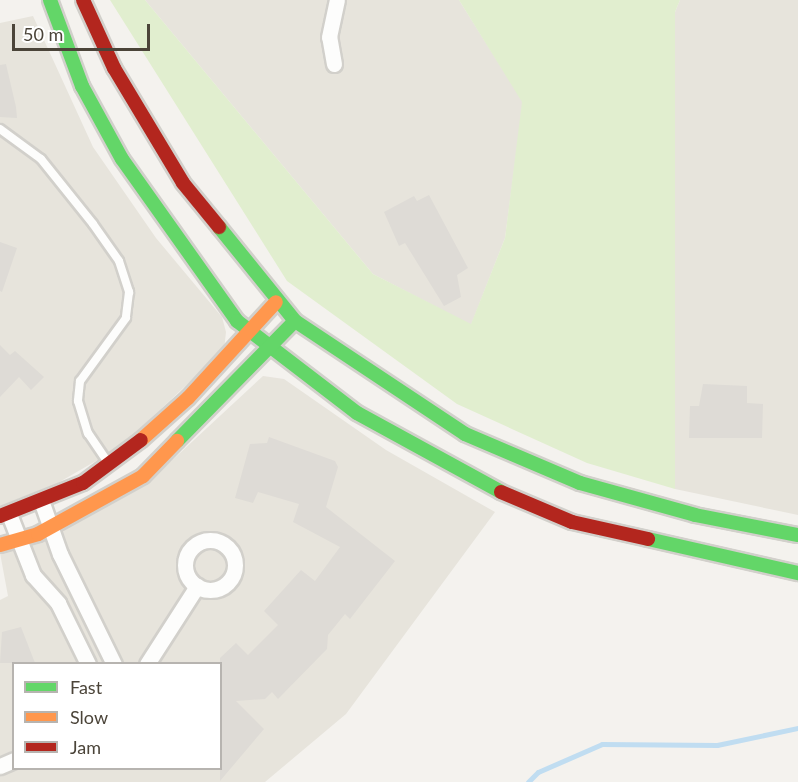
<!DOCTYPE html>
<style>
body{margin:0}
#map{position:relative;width:798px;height:782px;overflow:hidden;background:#f4f2ee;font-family:Lato,sans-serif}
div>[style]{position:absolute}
.residential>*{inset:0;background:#e7e4dc}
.green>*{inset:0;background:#e1eecf}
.stream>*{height:5px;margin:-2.5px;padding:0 2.5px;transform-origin:2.5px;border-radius:2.5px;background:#c0ddf1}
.building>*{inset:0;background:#dedbd6}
.roads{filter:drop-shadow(2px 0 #d2d0cb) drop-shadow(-2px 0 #d2d0cb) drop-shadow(0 2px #d2d0cb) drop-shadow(0 -2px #d2d0cb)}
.lane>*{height:8px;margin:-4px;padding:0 4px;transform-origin:4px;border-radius:4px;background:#fdfdfc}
.street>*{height:15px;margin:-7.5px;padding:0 7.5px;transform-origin:7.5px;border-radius:7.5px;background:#fdfdfc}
.street>.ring{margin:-7.5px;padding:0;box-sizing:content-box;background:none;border:15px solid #fdfdfc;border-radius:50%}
.fast>*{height:14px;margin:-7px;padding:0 7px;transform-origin:7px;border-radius:7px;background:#63d668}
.slow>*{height:14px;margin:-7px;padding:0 7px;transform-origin:7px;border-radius:7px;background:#ff974d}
.jam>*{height:14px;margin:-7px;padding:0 7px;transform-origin:7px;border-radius:7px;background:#b3261e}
span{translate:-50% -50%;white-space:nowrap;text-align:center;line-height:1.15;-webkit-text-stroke:4.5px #fff;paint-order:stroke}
.legend{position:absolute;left:12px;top:662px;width:210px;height:108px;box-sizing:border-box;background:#fff;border:2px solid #b7b4b0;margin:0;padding:8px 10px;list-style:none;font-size:18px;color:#4b4439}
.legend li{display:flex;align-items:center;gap:12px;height:30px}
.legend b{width:30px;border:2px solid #b7b4b0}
.scale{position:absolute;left:12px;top:24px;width:138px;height:27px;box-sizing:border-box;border:3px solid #4b4439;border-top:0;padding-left:8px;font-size:18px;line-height:21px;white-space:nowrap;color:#4b4439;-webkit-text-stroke:4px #fff;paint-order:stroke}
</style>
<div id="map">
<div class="residential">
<i style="clip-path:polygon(145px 0,459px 0,523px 102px,505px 238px,471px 325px,373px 274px)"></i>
<i style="clip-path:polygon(680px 0,798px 0,798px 515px,675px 489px,675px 12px)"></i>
<i style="clip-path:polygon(33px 16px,93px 147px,156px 238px,222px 317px,226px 332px,224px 350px,120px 447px,56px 484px,0 506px,0 23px)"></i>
<i style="clip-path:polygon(evenodd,263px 376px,284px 379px,386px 450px,495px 512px,346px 714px,265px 782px,0 782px,0 600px,8px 596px,0 553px,153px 478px,263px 376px,14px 664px,220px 664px,220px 768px,14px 768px,14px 664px)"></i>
</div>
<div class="green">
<i style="clip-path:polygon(110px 0,145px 0,373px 274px,471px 324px,505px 238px,522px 102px,459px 0,680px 0,675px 12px,675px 489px,587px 463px,457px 404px,287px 281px)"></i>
</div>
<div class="stream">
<i style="left:528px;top:782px;width:14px;rotate:-45deg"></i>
<i style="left:538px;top:772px;width:70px;rotate:-23.6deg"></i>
<i style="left:602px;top:744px;width:115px;rotate:0.5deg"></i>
<i style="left:717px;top:745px;width:83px;rotate:-11.9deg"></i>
</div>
<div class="building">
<i style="clip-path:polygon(6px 64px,16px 107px,17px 118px,0 117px,0 65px)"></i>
<i style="clip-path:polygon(429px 195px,468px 268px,457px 275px,461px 297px,444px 306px,405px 243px,399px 246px,384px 212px,414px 196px,417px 201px)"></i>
<i style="clip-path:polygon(0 242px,17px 248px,2px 292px,0 291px)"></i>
<i style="clip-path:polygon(0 345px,10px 355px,15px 351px,44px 377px,31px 390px,19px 377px,0 397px)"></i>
<i style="clip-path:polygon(703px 384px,747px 386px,747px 403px,763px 404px,762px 438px,689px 438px,690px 406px,699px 406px)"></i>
<i style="clip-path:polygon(269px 437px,335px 461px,338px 467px,326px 507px,395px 561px,350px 619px,345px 614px,328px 635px,327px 649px,278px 699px,272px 692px,265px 699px,236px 701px,264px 729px,220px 781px,220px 658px,236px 643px,248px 655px,278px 625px,264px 611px,301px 570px,315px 581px,340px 547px,293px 522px,299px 504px,258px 492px,253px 503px,235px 498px,250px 444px,267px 443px)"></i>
<i style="clip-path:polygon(21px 627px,35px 663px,0 663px,2px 632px)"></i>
</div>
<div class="roads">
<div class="lane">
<i style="left:0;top:129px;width:51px;rotate:36.2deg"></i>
<i style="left:41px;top:159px;width:83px;rotate:51.3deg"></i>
<i style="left:93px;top:224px;width:45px;rotate:54.9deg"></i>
<i style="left:119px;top:261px;width:33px;rotate:72deg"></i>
<i style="left:129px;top:292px;width:26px;rotate:97deg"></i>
<i style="left:126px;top:318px;width:78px;rotate:126.1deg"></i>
<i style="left:80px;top:381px;width:20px;rotate:96deg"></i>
<i style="left:78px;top:401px;width:34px;rotate:73deg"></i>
<i style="left:88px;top:433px;width:36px;rotate:56deg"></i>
</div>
<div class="street">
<i style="left:334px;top:64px;width:27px;rotate:-100deg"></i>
<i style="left:329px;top:37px;width:38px;rotate:-78deg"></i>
<i style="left:42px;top:503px;width:54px;rotate:70.6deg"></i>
<i style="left:60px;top:554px;width:123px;rotate:63.9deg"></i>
<i style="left:9px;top:514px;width:66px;rotate:68.5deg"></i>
<i style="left:33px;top:575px;width:38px;rotate:48deg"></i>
<i style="left:58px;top:603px;width:68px;rotate:63.8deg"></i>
<i class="ring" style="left:185px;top:540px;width:35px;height:35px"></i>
<i style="left:147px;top:664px;width:93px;rotate:-57.3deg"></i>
<i style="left:0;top:766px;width:15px;rotate:-23deg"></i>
</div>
<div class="fast">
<i style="left:50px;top:0;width:92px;rotate:69.6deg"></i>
<i style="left:82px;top:86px;width:83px;rotate:61.3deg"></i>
<i style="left:122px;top:159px;width:199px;rotate:54.6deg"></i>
<i style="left:237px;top:321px;width:151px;rotate:37.5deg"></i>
<i style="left:357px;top:413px;width:164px;rotate:28.7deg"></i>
<i style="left:219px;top:227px;width:121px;rotate:51deg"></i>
<i style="left:295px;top:321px;width:204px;rotate:33.6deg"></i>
<i style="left:465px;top:434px;width:125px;rotate:23.1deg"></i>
<i style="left:580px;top:483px;width:119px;rotate:15.5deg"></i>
<i style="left:695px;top:515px;width:105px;rotate:11deg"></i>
<i style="left:177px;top:441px;width:168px;rotate:-45.5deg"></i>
<i style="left:648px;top:539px;width:154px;rotate:12.8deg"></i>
</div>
<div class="slow">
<i style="left:141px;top:440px;width:63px;rotate:-41.8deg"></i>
<i style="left:188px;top:398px;width:130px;rotate:-47.5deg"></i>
<i style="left:0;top:545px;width:40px;rotate:-16deg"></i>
<i style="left:38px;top:534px;width:120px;rotate:-28.9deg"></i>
<i style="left:143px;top:476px;width:49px;rotate:-45.8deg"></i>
</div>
<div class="jam">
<i style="left:83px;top:0;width:75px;rotate:65.5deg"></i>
<i style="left:114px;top:68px;width:134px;rotate:59deg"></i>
<i style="left:183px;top:183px;width:57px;rotate:50.7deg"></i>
<i style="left:501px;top:492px;width:77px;rotate:22.9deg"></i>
<i style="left:572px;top:522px;width:78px;rotate:12.6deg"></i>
<i style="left:0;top:516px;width:89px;rotate:-21.7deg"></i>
<i style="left:83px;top:483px;width:72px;rotate:-36.6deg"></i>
</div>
</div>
<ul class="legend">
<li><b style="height:8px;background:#63d668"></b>Fast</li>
<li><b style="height:8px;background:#ff974d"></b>Slow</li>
<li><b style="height:8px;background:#b3261e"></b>Jam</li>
</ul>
<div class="scale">50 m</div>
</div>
